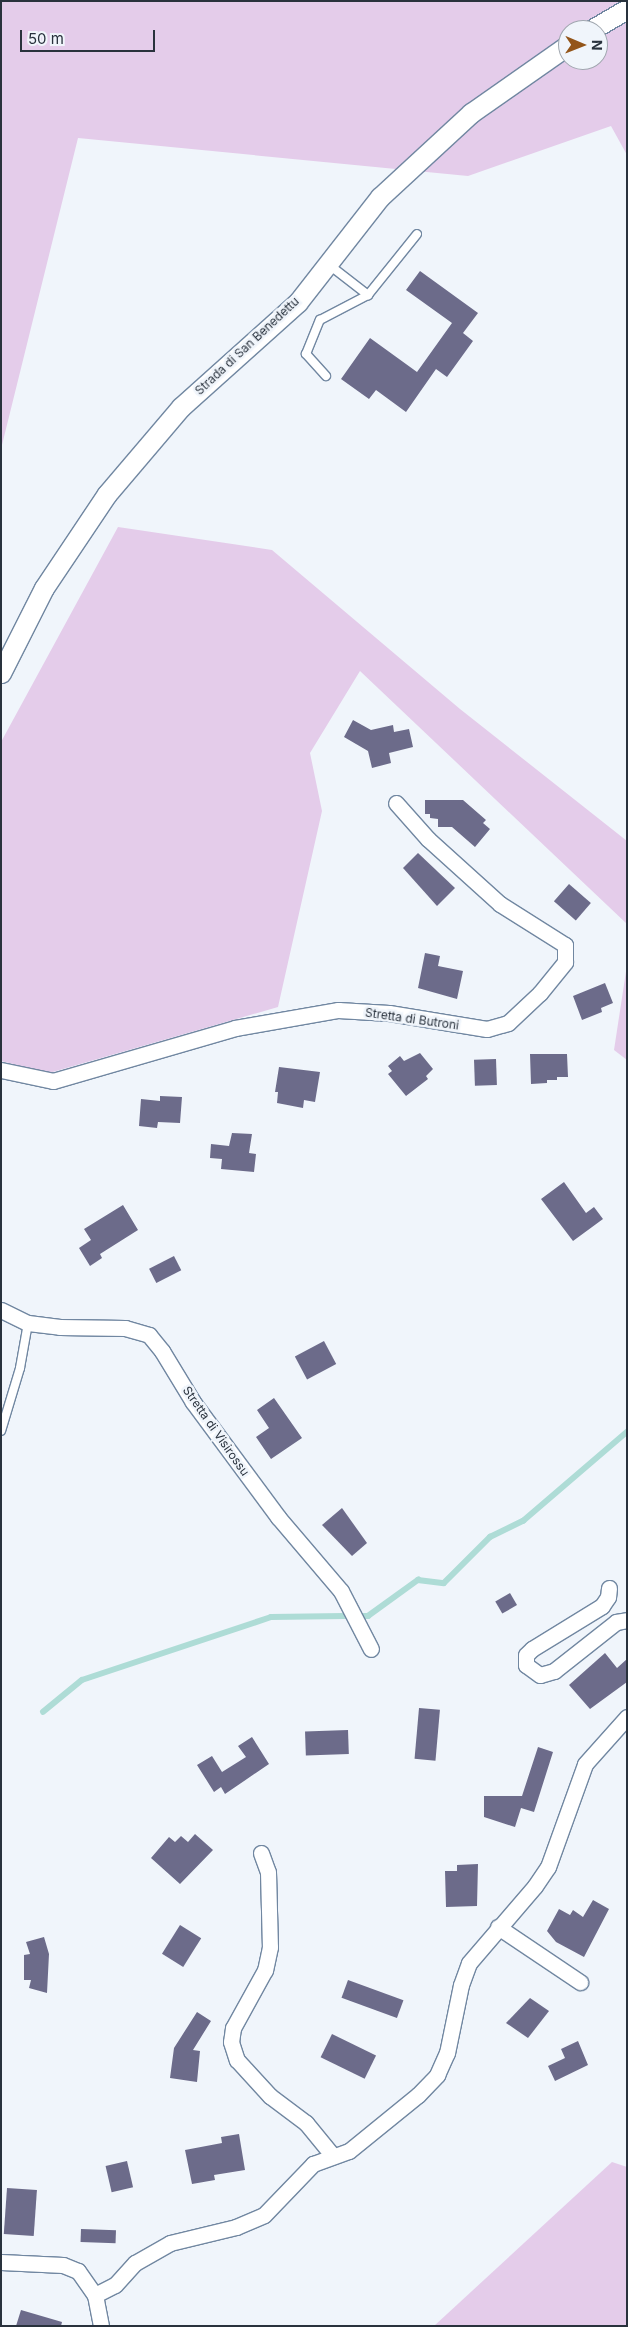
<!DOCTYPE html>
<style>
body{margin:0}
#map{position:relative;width:628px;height:2327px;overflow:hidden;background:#f0f5fb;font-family:Inter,sans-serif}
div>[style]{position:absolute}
.green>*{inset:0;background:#e4ccea}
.stream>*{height:5.5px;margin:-2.75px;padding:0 2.75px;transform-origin:2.75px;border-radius:2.75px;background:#aedcd6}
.building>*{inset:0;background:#6c6b8a;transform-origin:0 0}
.roads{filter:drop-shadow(1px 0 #7187a1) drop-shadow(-1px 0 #7187a1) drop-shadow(0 1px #7187a1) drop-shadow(0 -1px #7187a1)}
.service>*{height:8px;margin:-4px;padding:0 4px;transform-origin:4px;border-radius:4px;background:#fff}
.minor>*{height:15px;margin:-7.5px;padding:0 7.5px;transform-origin:7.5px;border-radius:7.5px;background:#fff}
.tertiary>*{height:19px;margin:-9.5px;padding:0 9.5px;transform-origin:9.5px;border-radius:9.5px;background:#fff}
span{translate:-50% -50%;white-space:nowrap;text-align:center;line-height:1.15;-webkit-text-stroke:5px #f0f5fb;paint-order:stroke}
.street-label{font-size:12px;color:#29323d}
.frame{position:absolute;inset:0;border:2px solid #29323d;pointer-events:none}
.north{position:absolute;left:558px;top:20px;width:50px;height:50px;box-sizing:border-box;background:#f0f5fb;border:1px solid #a0a7af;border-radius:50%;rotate:91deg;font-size:14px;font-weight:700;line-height:20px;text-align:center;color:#29323d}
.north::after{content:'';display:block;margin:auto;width:18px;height:22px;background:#935519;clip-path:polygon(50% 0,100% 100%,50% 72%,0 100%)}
.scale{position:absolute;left:20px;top:30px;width:135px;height:22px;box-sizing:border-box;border:2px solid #29323d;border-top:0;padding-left:6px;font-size:15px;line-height:18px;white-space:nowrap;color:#29323d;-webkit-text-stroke:4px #f0f5fb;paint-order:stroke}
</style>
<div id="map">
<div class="green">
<i style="clip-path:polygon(evenodd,1px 1px,627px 1px,627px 155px,611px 126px,468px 176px,78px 138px,1px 449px,1px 1px,568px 30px,598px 30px,598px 60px,568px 60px,568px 30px)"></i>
<i style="clip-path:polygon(118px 527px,272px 550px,460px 709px,627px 841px,627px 924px,360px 671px,310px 753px,322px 811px,278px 1007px,49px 1073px,1px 1061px,1px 742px)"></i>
<i style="clip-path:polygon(627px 965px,627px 1060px,614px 1050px)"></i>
<i style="clip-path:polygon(612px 2162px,627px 2167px,627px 2326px,434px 2326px)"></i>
</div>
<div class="stream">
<i style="left:364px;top:1616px;width:4px"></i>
<i style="left:368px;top:1616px;width:62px;rotate:-35.8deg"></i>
<i style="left:418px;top:1580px;width:26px;rotate:7deg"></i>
<i style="left:444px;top:1583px;width:65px;rotate:-45deg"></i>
<i style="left:490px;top:1537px;width:37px;rotate:-26deg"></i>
<i style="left:523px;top:1521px;width:137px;rotate:-40.6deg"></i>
<i style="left:43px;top:1712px;width:50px;rotate:-39.4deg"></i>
<i style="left:82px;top:1680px;width:199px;rotate:-18.4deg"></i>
<i style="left:271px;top:1617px;width:73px;rotate:-0.8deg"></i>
</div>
<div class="building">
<i style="clip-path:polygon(420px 271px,478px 313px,463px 333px,473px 341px,447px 377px,436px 369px,406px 412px,376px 390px,369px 399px,341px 379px,370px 338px,417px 372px,452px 323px,406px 290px)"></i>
<i style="clip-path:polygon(353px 720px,371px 730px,393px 725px,394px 732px,409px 729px,413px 747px,389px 753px,391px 763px,372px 768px,368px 751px,344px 737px)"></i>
<i style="clip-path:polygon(425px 800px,463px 800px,486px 820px,483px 823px,490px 829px,475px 847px,452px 827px,438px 827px,438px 819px,430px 818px,430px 814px,425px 814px)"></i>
<i style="clip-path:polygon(418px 853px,455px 888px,437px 906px,403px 868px)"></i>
<i style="left:569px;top:884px;width:29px;height:23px;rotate:41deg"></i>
<i style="clip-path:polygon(425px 953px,440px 956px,438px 966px,463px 971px,457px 999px,418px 988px)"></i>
<i style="clip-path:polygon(605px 983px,613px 1003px,601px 1008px,602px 1012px,582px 1020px,573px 996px)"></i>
<i style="clip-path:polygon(420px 1053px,433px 1069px,426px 1076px,428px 1079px,406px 1096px,388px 1074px,392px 1071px,388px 1066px,400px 1056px,404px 1061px)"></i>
<i style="clip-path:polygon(530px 1054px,567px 1054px,568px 1077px,557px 1077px,557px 1080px,547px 1080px,547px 1083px,531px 1084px)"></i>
<i style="left:496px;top:1059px;width:26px;height:22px;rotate:88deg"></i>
<i style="clip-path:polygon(279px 1067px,320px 1072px,315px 1102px,304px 1100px,303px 1108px,277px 1103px,278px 1092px,275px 1092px)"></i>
<i style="clip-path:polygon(160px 1096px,182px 1097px,180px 1123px,158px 1122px,157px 1128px,139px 1126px,141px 1099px,160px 1101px)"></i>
<i style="clip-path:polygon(232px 1133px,252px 1134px,249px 1153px,256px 1154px,254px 1172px,221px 1169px,222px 1159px,210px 1158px,211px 1144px,229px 1146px)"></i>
<i style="clip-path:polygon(564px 1182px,586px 1213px,594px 1207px,603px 1219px,573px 1241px,541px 1199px)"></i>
<i style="clip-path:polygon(123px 1205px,138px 1230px,100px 1254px,102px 1258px,90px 1266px,79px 1248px,91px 1240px,84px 1229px)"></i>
<i style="left:174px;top:1256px;width:16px;height:28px;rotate:63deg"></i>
<i style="left:324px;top:1341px;width:26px;height:33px;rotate:62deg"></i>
<i style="clip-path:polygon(274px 1398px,302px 1438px,271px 1459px,256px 1437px,269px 1428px,257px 1410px)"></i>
<i style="clip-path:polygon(342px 1508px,367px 1543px,352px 1556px,322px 1525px)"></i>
<i style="left:510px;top:1593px;width:14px;height:17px;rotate:60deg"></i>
<i style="clip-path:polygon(605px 1653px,617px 1668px,627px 1659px,627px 1682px,590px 1709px,569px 1685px)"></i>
<i style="left:419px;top:1708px;width:21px;height:51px;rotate:5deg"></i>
<i style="left:348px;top:1730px;width:24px;height:43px;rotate:88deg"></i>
<i style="clip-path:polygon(252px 1737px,269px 1764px,225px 1794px,221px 1787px,214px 1792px,197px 1765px,212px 1756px,222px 1772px,246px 1757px,238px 1746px)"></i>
<i style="clip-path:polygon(538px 1747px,553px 1752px,534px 1812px,521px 1808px,515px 1827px,484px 1817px,484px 1796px,522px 1796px)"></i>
<i style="clip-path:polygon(195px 1834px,213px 1850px,180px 1884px,151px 1858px,169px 1837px,175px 1842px,181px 1836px,188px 1842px)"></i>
<i style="clip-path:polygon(478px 1864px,477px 1906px,446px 1907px,445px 1871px,457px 1871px,457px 1865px)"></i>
<i style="clip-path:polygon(593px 1900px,609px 1909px,584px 1957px,556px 1942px,547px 1931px,559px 1909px,570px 1915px,573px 1910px,583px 1917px)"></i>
<i style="left:180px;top:1925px;width:25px;height:34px;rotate:32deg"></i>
<i style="clip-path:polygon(44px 1937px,49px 1954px,47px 1993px,29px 1988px,31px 1980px,24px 1980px,24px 1955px,30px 1954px,26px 1942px)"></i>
<i style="left:348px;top:1980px;width:59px;height:19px;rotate:20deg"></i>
<i style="clip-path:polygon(530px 1998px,549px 2011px,528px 2038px,506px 2023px)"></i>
<i style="clip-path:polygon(197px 2012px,211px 2021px,193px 2050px,200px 2051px,197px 2082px,170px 2078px,174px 2048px)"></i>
<i style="left:332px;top:2034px;width:49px;height:26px;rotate:26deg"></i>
<i style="clip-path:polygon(578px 2041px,588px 2065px,555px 2081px,548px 2066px,565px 2058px,561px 2049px)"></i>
<i style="clip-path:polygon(239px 2134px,245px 2170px,214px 2175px,215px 2180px,192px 2184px,185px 2150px,222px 2143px,221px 2137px)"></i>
<i style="left:127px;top:2161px;width:27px;height:22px;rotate:77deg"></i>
<i style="left:7px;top:2188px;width:30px;height:46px;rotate:4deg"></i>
<i style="left:81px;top:2229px;width:35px;height:13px;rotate:2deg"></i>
<i style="clip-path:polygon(21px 2310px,62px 2322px,61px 2326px,16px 2326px)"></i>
</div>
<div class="roads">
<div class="service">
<i style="left:328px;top:264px;width:51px;rotate:37.8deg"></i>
<i style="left:326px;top:376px;width:30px;rotate:-132deg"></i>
<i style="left:306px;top:354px;width:37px;rotate:-68deg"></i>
<i style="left:320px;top:320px;width:54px;rotate:-27.5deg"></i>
<i style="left:368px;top:295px;width:78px;rotate:-51.2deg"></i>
<i style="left:1px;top:1431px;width:66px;rotate:-73.2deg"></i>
<i style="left:20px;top:1368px;width:46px;rotate:-79.9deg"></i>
</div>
<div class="minor">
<i style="left:1px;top:1070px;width:53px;rotate:11.9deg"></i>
<i style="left:53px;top:1081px;width:190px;rotate:-16.2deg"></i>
<i style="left:235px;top:1028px;width:105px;rotate:-9.9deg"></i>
<i style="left:338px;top:1010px;width:51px;rotate:3.4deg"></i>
<i style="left:389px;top:1013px;width:99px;rotate:9.3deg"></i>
<i style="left:487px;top:1029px;width:22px;rotate:-16deg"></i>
<i style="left:508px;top:1023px;width:44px;rotate:-43.2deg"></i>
<i style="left:540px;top:993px;width:40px;rotate:-51deg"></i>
<i style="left:565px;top:962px;width:17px;rotate:-90deg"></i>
<i style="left:565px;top:945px;width:77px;rotate:-147.8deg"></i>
<i style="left:500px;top:904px;width:97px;rotate:-137.9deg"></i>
<i style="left:428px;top:839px;width:48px;rotate:-131.6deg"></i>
<i style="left:1px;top:1310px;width:30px;rotate:26deg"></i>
<i style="left:28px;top:1323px;width:32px;rotate:7deg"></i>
<i style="left:60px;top:1327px;width:65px;rotate:0.9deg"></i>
<i style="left:125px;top:1328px;width:25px;rotate:16deg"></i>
<i style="left:149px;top:1335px;width:21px;rotate:51deg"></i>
<i style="left:162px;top:1351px;width:60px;rotate:58.7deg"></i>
<i style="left:193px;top:1402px;width:143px;rotate:53.5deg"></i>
<i style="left:278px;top:1517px;width:97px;rotate:49.6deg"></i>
<i style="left:341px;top:1591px;width:65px;rotate:62.7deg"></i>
<i style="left:609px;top:1588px;width:9px;rotate:96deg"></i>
<i style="left:608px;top:1597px;width:11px;rotate:124deg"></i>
<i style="left:602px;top:1606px;width:82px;rotate:148.4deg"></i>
<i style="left:532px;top:1649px;width:8px;rotate:135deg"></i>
<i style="left:526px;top:1655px;width:10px;rotate:90deg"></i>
<i style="left:526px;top:1665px;width:17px;rotate:36deg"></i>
<i style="left:540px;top:1675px;width:15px;rotate:-16deg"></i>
<i style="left:554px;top:1671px;width:79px;rotate:-38.3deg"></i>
<i style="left:616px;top:1622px;width:11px;rotate:-10deg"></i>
<i style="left:261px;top:1853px;width:20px;rotate:70deg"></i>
<i style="left:268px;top:1872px;width:75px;rotate:88.5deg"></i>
<i style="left:270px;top:1947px;width:24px;rotate:102deg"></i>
<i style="left:265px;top:1970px;width:66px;rotate:118.9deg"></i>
<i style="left:233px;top:2028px;width:14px;rotate:98deg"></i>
<i style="left:231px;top:2042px;width:19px;rotate:72deg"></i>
<i style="left:237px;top:2060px;width:49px;rotate:47.5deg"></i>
<i style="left:270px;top:2096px;width:45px;rotate:36.9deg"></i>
<i style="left:306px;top:2123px;width:43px;rotate:50.7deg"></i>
<i style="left:498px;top:1927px;width:99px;rotate:33.9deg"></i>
<i style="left:1px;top:2262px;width:62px;rotate:2.8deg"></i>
<i style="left:63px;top:2265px;width:16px;rotate:22deg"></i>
<i style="left:78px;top:2271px;width:29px;rotate:55deg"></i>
<i style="left:95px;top:2295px;width:32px;rotate:79deg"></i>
<i style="left:95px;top:2295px;width:22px;rotate:-27deg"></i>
<i style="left:115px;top:2285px;width:30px;rotate:-48deg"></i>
<i style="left:135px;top:2263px;width:40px;rotate:-29.7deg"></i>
<i style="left:170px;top:2243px;width:68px;rotate:-13.6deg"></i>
<i style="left:236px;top:2227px;width:30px;rotate:-23deg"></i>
<i style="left:264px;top:2215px;width:71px;rotate:-46.1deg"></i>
<i style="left:313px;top:2164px;width:38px;rotate:-20deg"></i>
<i style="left:349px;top:2151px;width:89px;rotate:-39.1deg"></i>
<i style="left:418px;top:2095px;width:28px;rotate:-46deg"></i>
<i style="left:437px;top:2075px;width:24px;rotate:-66deg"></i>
<i style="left:447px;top:2053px;width:69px;rotate:-78.4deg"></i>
<i style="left:461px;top:1985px;width:23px;rotate:-70deg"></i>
<i style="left:469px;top:1963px;width:101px;rotate:-49.4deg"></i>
<i style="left:535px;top:1886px;width:23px;rotate:-56deg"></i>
<i style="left:548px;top:1867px;width:109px;rotate:-70.2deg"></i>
<i style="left:585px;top:1764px;width:63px;rotate:-48.2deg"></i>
</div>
<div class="tertiary">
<i style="left:591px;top:30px;width:42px;rotate:-30.3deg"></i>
<i style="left:1px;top:673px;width:95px;rotate:-63.2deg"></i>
<i style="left:44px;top:588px;width:113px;rotate:-56.2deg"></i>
<i style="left:107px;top:494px;width:114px;rotate:-49.6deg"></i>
<i style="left:181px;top:407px;width:157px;rotate:-41.9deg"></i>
<i style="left:298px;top:302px;width:133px;rotate:-52deg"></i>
<i style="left:380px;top:197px;width:124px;rotate:-42.7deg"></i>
<i style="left:471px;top:113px;width:118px;rotate:-35deg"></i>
</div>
</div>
<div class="street-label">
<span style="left:247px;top:346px;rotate:-43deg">Strada di San Benedettu</span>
<span style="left:412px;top:1019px;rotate:8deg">Stretta di Butroni</span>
<span style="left:216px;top:1431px;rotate:55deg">Stretta di Visirossu</span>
</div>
<div class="frame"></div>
<div class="north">N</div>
<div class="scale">50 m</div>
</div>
